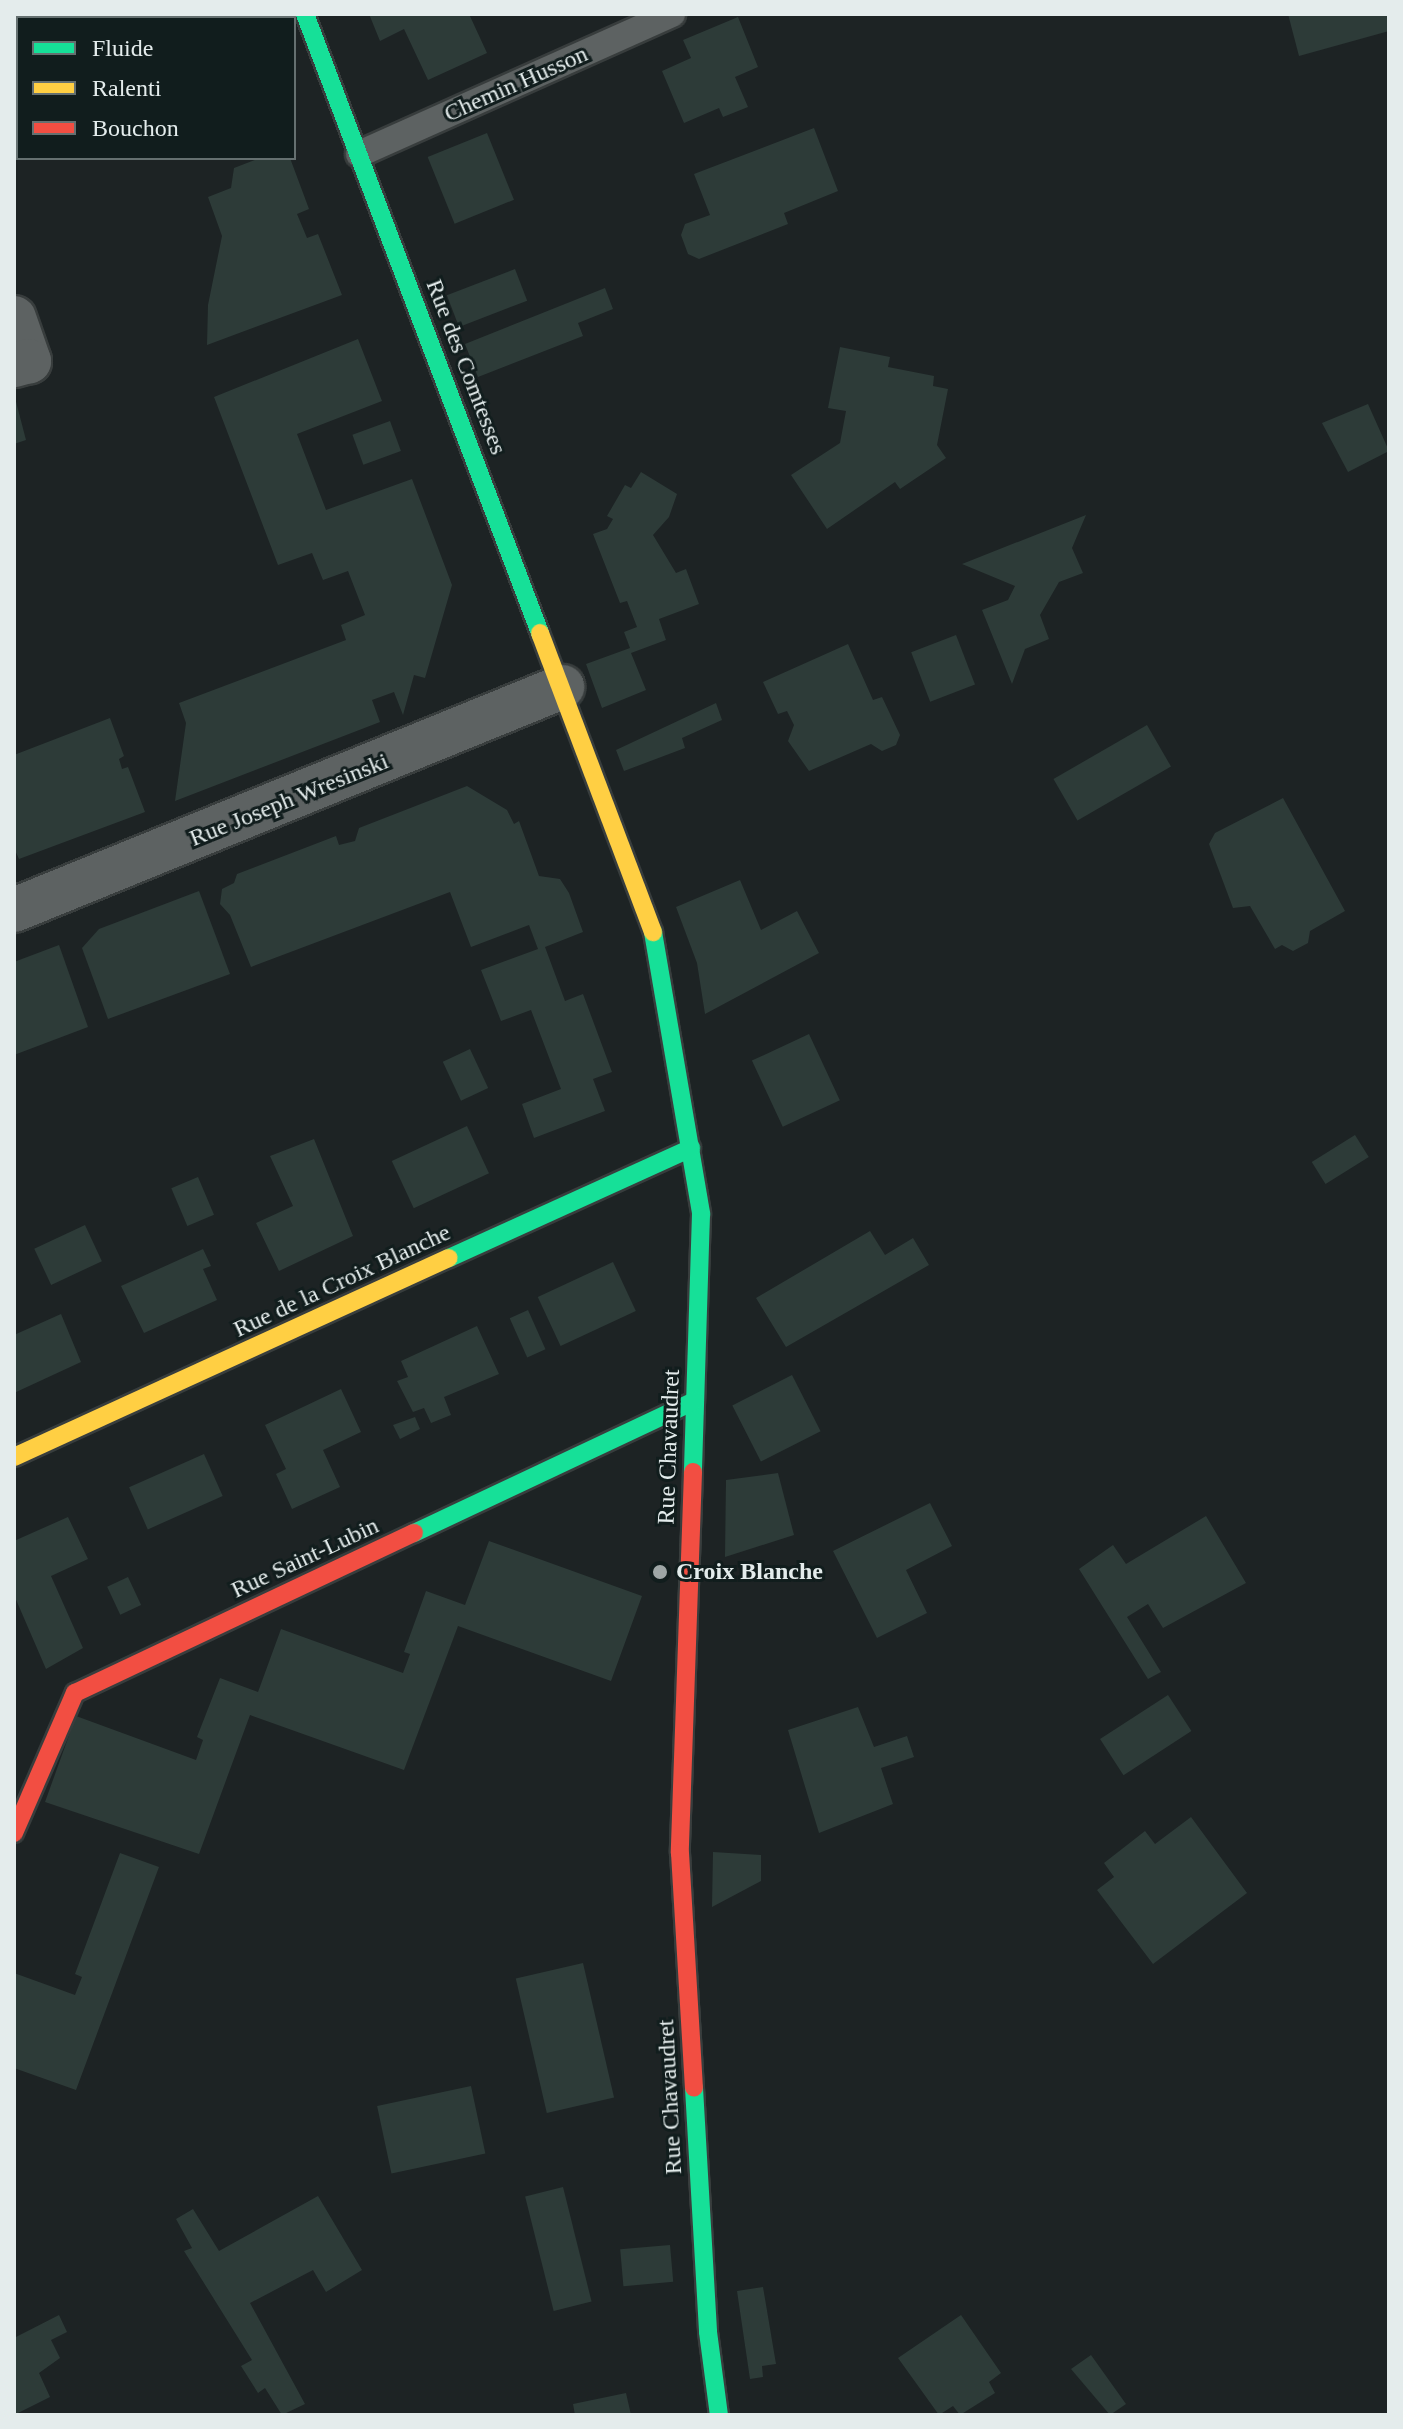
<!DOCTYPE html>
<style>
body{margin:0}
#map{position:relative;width:1403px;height:2429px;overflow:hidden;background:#1d2324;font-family:Georgia,serif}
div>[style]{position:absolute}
.building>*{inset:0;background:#2d3b38;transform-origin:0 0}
.roads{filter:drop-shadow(2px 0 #383d3d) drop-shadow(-2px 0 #383d3d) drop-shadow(0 2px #383d3d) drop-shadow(0 -2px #383d3d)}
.lane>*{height:26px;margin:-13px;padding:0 13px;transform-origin:13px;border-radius:13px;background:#5d6262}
.street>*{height:44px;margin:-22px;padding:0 22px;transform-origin:22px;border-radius:22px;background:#5d6262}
.fast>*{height:18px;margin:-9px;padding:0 9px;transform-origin:9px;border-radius:9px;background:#16e098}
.slow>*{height:18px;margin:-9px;padding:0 9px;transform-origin:9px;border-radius:9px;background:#ffcf43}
.jam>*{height:18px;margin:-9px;padding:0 9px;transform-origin:9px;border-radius:9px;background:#f24e42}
.dots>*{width:22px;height:22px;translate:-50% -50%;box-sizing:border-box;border:4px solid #111d1d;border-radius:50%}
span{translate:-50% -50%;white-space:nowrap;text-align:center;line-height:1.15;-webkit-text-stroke:6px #111d1d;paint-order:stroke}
.street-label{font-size:24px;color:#e4ecec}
.poi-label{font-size:24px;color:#e4ecec;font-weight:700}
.left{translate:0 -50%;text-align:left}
.frame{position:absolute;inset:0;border:16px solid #e4ecec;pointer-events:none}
.legend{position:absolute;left:16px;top:16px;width:280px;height:144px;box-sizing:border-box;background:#111d1d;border:2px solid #657070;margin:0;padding:10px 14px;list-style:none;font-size:24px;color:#e4ecec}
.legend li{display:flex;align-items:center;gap:16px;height:40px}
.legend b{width:40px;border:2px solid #657070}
</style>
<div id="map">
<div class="building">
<i style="left:39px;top:14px;width:109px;height:4px"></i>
<i style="clip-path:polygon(369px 14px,469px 14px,487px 53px,428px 80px,404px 29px,380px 41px)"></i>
<i style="clip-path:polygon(1288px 14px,1388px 14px,1389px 31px,1299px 56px)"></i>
<i style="clip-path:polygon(738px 17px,758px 67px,735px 77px,748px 107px,723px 117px,719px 108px,684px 123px,662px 71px,691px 58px,683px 40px)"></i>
<i style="clip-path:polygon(814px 128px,838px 191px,784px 213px,788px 224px,699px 259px,688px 254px,681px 235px,685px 224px,710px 215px,694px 174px)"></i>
<i style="left:487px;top:133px;width:72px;height:64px;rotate:68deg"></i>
<i style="clip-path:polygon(290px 158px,309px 209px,297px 214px,307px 238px,318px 234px,342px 295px,207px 345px,208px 305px,222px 236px,208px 197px,231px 188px,234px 168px,260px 158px)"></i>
<i style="left:515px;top:269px;width:34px;height:73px;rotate:69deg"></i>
<i style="clip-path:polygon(605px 288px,613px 309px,578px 323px,583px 336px,478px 377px,465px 344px)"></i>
<i style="clip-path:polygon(358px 339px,382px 401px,297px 434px,326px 510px,412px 479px,452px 585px,425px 678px,414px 675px,403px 715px,394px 692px,372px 700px,380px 722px,175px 801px,186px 723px,179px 703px,346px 640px,341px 625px,365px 615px,348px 571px,323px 580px,312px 553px,278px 565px,214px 397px)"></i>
<i style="clip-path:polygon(840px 347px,890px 357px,888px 367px,934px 376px,933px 386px,948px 389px,937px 445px,946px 458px,900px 489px,895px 482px,827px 529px,791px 475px,840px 443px,846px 411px,828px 408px)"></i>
<i style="clip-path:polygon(14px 394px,26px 440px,14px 444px)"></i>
<i style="clip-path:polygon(1368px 404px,1389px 451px,1348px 472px,1322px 423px)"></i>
<i style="left:390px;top:421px;width:32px;height:40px;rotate:70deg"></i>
<i style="clip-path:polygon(641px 472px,677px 494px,669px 517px,653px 535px,676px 573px,686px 569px,699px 604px,659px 619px,666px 640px,631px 653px,646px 690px,602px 708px,586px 664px,630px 648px,624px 632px,637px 627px,627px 601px,620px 603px,593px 534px,607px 529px,613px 519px,607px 516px,625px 485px,631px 488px)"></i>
<i style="clip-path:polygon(1086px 515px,1072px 548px,1083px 573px,1059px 582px,1040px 615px,1049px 639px,1025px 649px,1012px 684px,982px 610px,1008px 600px,1015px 586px,962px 564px)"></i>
<i style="left:956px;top:635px;width:53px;height:48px;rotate:69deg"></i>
<i style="clip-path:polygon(848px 644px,873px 700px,882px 697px,900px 735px,896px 745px,882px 751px,871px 744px,809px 771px,788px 741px,794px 725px,787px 711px,778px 714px,763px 682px)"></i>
<i style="clip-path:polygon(716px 703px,722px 720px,682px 738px,685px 748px,624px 771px,616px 750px)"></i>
<i style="clip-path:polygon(110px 718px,124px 756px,119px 759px,122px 769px,128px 767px,145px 812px,19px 859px,14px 848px,14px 755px)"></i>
<i style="left:1147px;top:725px;width:48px;height:108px;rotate:60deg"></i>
<i style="clip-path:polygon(467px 786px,507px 810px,514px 824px,519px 821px,539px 876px,560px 879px,569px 893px,583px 932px,545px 947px,565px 1001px,583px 994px,612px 1072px,593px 1079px,605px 1111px,534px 1138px,522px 1104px,561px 1089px,531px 1010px,501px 1021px,481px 970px,538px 949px,529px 925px,471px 947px,450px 892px,251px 967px,230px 915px,220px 904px,222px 889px,234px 883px,237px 874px,336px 836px,339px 845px,355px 841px,359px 828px)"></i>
<i style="clip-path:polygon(1283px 798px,1345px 911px,1310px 931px,1308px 943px,1293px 951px,1282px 945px,1275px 949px,1250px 906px,1233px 908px,1209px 844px,1215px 833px)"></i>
<i style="clip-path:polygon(740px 880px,761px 930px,797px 911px,819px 953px,705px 1014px,697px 963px,676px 907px)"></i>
<i style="clip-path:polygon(199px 891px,230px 974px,108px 1019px,82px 948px,99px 929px)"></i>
<i style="clip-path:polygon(59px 945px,88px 1027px,14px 1055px,14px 962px)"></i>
<i style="left:809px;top:1034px;width:73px;height:63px;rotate:65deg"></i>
<i style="left:470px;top:1049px;width:43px;height:30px;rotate:65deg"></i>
<i style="left:467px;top:1126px;width:52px;height:83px;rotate:65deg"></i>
<i style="left:1355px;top:1135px;width:26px;height:51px;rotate:58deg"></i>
<i style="clip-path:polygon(314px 1139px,353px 1236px,279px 1271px,256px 1223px,293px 1206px,270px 1156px)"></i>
<i style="left:198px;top:1177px;width:41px;height:29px;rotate:67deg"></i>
<i style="left:85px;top:1225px;width:40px;height:56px;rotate:65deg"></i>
<i style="clip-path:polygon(870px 1231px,885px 1255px,913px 1238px,929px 1265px,786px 1347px,756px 1298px)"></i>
<i style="clip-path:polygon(203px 1249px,211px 1266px,203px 1269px,217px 1300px,144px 1333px,121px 1286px)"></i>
<i style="left:613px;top:1262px;width:54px;height:83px;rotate:65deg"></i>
<i style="left:528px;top:1310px;width:43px;height:20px;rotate:66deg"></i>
<i style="clip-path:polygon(61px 1314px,81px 1362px,14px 1393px,14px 1335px)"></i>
<i style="clip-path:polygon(477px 1326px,499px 1374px,444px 1397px,451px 1415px,431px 1423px,424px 1408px,413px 1412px,397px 1381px,408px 1377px,401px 1361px)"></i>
<i style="left:792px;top:1375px;width:63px;height:67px;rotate:63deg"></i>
<i style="clip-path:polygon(341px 1389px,361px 1432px,323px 1450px,340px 1487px,292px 1509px,276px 1474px,286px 1469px,265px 1425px)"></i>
<i style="clip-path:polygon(415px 1417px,420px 1429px,400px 1439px,393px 1425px)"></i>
<i style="left:204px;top:1454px;width:46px;height:82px;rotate:66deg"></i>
<i style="clip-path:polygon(778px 1473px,794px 1535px,725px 1557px,726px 1480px)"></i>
<i style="clip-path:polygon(930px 1503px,952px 1546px,906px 1570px,927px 1613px,877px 1638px,833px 1551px)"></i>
<i style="clip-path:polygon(1206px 1516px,1246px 1583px,1163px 1628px,1148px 1604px,1127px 1617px,1161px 1672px,1148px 1679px,1079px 1569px,1113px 1545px,1126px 1564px)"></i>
<i style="clip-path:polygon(68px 1517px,88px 1559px,51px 1576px,83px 1648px,46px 1669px,14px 1595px,14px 1541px)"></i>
<i style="clip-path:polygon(489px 1541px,642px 1596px,611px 1681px,458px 1626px,404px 1770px,250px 1715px,199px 1854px,45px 1802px,76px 1716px,196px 1760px,203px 1740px,197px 1737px,220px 1678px,258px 1692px,281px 1629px,403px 1673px,410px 1654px,404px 1652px,426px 1591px,465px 1605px)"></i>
<i style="left:128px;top:1577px;width:31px;height:23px;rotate:65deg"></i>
<i style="left:1168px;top:1695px;width:43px;height:81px;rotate:57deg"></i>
<i style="clip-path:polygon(858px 1707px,874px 1747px,907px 1736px,914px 1757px,881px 1768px,893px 1804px,819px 1833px,788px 1730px)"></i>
<i style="clip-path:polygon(1191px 1817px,1247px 1893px,1153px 1964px,1097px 1890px,1114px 1877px,1104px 1863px,1145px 1831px,1155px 1844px)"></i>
<i style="clip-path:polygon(713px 1852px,761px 1855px,761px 1881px,712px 1907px)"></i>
<i style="clip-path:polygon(120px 1853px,159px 1867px,76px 2090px,14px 2068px,14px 1973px,75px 1995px,82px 1977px,75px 1974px)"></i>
<i style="left:583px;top:1963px;width:138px;height:69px;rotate:77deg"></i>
<i style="left:471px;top:2086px;width:69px;height:96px;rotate:78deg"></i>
<i style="left:563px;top:2187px;width:118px;height:39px;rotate:76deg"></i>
<i style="clip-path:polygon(318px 2196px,362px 2270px,326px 2292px,313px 2270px,250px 2303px,305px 2404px,282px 2415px,265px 2388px,258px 2393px,241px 2366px,252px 2360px,184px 2251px,192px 2248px,176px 2219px,193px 2209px,219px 2251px)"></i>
<i style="left:670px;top:2245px;width:37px;height:50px;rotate:85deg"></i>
<i style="clip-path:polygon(763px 2287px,776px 2364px,762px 2366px,763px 2377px,750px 2379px,737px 2291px)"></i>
<i style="clip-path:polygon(59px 2315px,67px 2332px,51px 2340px,60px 2358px,39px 2373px,50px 2397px,14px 2415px,14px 2338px)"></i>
<i style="clip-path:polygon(961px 2315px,1001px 2373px,989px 2382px,995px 2393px,960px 2415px,953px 2406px,939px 2415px,898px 2358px)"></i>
<i style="clip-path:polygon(1091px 2355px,1126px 2404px,1110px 2415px,1071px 2369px)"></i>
<i style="clip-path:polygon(626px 2393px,631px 2415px,575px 2415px,573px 2404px)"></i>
</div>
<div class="roads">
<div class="lane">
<i style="left:359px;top:154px;width:343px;rotate:-24.1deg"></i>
</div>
<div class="street">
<i style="left:14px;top:318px;width:46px;rotate:70.8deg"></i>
<i style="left:29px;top:361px;width:16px;rotate:165deg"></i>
<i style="left:14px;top:910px;width:592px;rotate:-22.14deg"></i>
</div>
<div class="fast">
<i style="left:305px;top:14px;width:662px;rotate:69.21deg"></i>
<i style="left:653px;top:932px;width:286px;rotate:80.3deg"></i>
<i style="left:701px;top:1214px;width:258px;rotate:91.8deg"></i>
<i style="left:449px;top:1258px;width:266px;rotate:-24.4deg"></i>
<i style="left:414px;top:1533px;width:310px;rotate:-25.2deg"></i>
<i style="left:694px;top:2088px;width:244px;rotate:86.7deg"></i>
<i style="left:708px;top:2332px;width:84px;rotate:82.5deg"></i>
</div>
<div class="slow">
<i style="left:540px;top:633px;width:320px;rotate:69.3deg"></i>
<i style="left:14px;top:1457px;width:478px;rotate:-24.6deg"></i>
</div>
<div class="jam">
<i style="left:693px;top:1472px;width:381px;rotate:92deg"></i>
<i style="left:680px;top:1853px;width:235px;rotate:86.6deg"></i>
<i style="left:14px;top:1833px;width:153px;rotate:-66.5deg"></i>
<i style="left:75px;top:1693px;width:375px;rotate:-25.3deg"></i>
</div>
</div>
<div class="dots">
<i style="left:660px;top:1572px;background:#9ea6a6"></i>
</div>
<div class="street-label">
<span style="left:516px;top:84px;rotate:-24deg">Chemin Husson</span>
<span style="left:466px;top:367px;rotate:69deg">Rue des Comtesses</span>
<span style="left:289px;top:800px;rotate:-22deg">Rue Joseph Wresinski</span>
<span style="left:342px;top:1281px;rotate:-25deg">Rue de la Croix Blanche</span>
<span style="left:669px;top:1447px;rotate:-88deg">Rue Chavaudret</span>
<span style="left:305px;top:1558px;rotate:-25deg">Rue Saint-Lubin</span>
<span style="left:670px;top:2097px;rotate:-93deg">Rue Chavaudret</span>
</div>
<div class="poi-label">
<span class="left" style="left:676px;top:1572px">Croix Blanche</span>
</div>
<div class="frame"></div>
<ul class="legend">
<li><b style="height:10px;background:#16e098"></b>Fluide</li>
<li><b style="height:10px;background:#ffcf43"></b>Ralenti</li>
<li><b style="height:10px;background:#f24e42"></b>Bouchon</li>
</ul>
</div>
